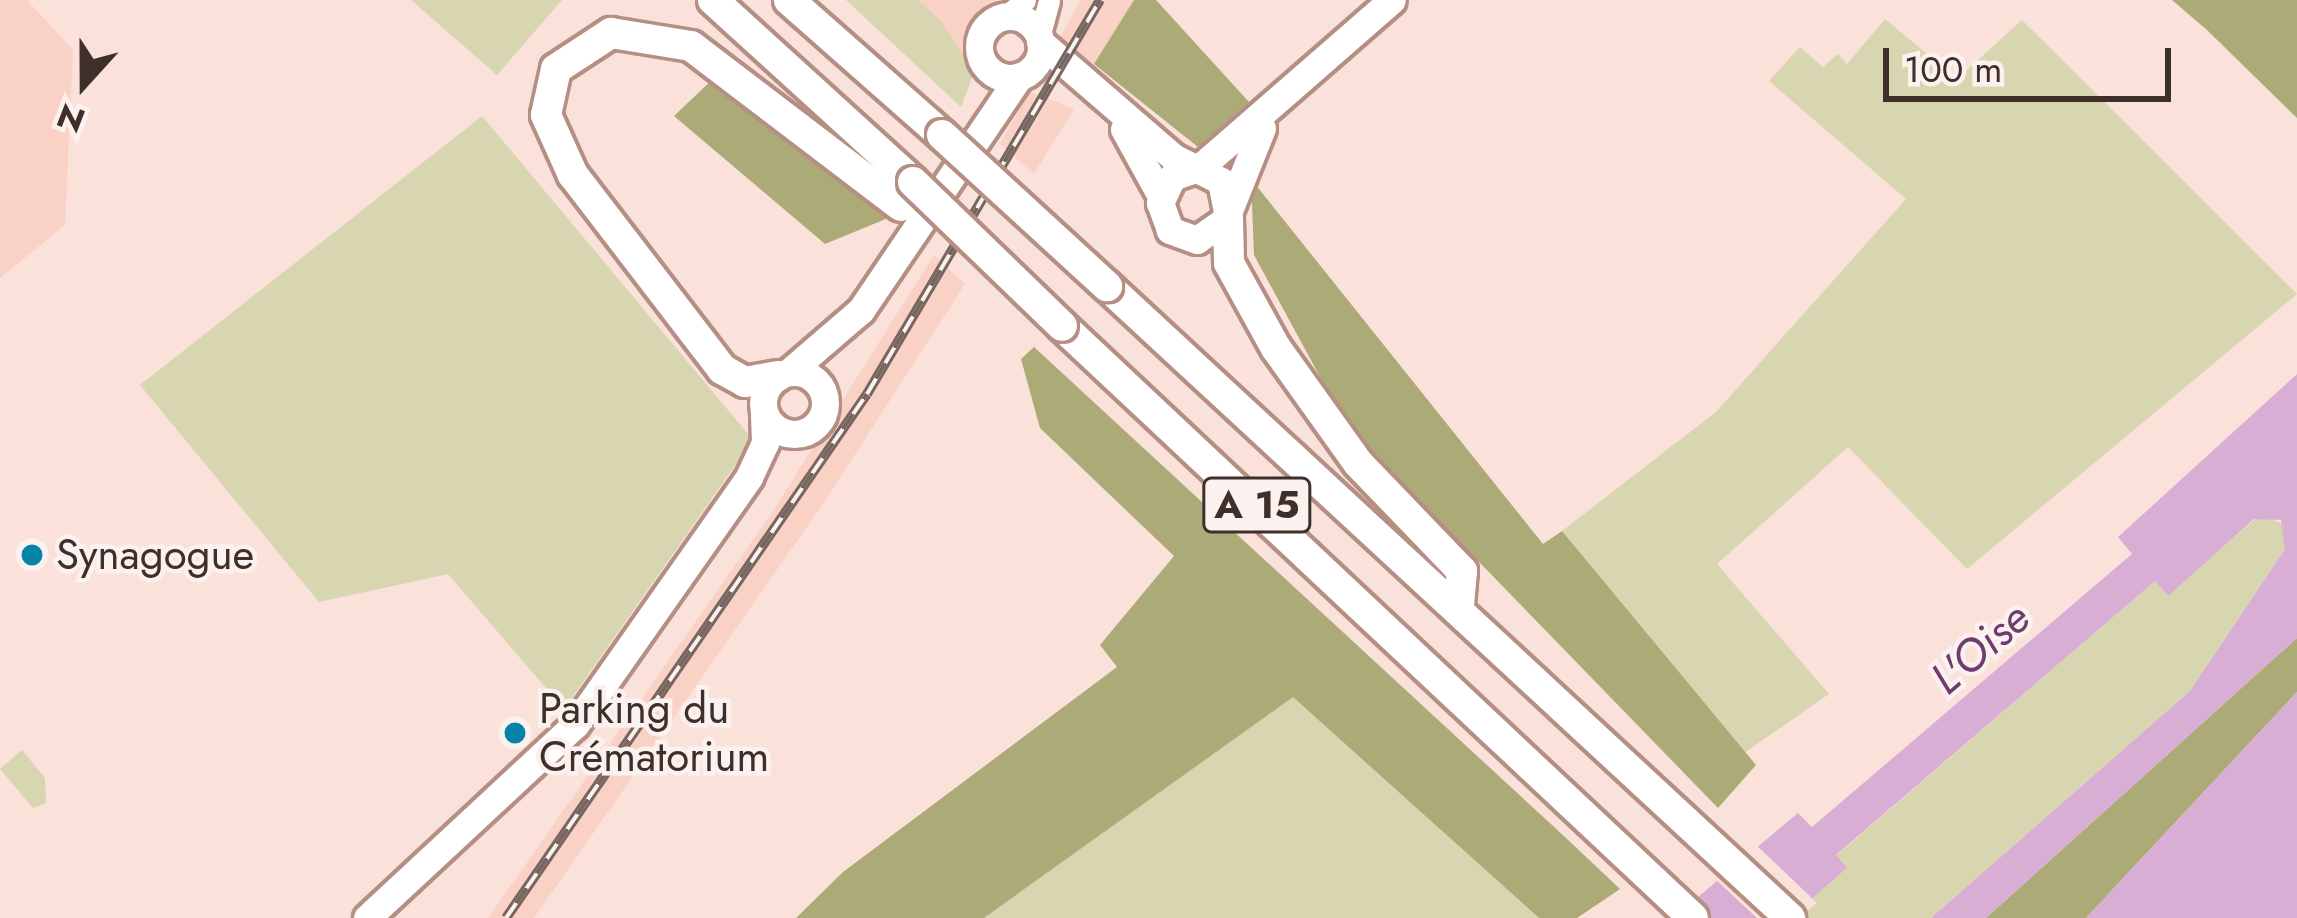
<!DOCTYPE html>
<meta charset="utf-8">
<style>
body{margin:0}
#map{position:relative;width:2297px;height:918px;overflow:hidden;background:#fae1d9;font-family:Jost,sans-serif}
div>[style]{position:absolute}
.built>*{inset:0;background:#f9d2c5}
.green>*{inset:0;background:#d7d6b0}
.forest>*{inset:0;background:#acaa76}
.water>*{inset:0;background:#d9aed5}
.pier>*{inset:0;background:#fae1d9}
.roads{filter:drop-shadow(3px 0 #b58f83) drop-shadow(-3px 0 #b58f83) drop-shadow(0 3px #b58f83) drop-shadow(0 -3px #b58f83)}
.minor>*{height:21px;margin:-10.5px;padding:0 10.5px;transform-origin:10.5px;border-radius:10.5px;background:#fff}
.major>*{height:27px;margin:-13.5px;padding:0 13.5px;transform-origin:13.5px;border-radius:13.5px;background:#fff}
.major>.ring{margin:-13.5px;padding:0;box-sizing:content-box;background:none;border:27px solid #fff;border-radius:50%}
.highway>*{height:30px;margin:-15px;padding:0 15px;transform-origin:15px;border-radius:15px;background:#fff}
.rail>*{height:10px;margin-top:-5px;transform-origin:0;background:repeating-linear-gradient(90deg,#fbf2f0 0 18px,#77655f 0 36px);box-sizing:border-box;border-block:3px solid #77655f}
.bridges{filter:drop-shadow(3px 0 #b58f83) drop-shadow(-3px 0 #b58f83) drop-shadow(0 3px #b58f83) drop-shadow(0 -3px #b58f83)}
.highway-bridge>*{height:30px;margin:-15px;padding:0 15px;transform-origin:15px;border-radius:15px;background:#fff}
.dots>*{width:33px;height:33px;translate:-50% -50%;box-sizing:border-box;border:6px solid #fbf2f0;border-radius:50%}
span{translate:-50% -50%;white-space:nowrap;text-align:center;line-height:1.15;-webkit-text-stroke:9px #fbf2f0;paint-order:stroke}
.shield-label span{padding:3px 9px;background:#fbf2f0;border:3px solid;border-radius:9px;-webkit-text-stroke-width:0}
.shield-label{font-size:39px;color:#3f2f2a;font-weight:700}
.poi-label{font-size:42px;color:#3f2f2a}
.left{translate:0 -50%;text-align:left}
.water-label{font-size:45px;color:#713c6d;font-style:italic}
.north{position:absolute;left:24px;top:24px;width:120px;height:120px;-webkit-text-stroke:9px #fbf2f0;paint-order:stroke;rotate:201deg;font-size:33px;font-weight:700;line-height:48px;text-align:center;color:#3f2f2a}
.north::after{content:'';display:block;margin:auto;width:42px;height:54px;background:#3f2f2a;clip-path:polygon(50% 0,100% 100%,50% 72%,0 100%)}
.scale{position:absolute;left:1883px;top:48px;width:288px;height:54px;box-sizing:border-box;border:6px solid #3f2f2a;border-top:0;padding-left:15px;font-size:36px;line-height:42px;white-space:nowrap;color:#3f2f2a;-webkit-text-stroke:9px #fbf2f0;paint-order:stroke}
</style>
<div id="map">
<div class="built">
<i style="clip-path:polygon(0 0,27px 0,73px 50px,65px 225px,0 278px)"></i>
<i style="clip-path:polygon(893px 0,998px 0,975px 32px,974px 72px)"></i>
<i style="clip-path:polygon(1081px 0,1134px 0,1094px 64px,1058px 40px)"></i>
<i style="clip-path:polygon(1030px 92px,1074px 109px,1034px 174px,1000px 144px)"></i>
<i style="clip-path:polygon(934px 255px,965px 284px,827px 498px,534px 918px,488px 918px,771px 514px)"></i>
</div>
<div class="green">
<i style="clip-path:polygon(411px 0,562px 0,497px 75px)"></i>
<i style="clip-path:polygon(846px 0,918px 0,941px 21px,974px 72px,961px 107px)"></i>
<i style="clip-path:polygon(1885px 19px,1957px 79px,2022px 20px,2297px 294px,1967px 569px,1848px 447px,1717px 564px,1829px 694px,1744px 753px,1562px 531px,1716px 412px,1906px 199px,1769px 81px,1800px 47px,1823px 67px,1838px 54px,1847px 64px)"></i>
<i style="clip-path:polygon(482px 116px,753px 440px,564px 709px,448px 574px,319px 602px,140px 385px)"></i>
<i style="clip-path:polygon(2260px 515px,2286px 525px,2285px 549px,2190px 691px,1931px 918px,1790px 918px,1846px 869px,1836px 856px,2155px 581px,2167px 595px)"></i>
<i style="clip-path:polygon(1293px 696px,1539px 918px,984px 918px)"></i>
<i style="clip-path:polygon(22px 750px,45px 778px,46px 803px,33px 808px,0 769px)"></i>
</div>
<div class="forest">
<i style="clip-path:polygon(1134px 0,1156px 0,1249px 102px,1198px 147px,1094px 64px)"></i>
<i style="clip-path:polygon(2172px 0,2297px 0,2297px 118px,2207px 30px)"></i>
<i style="clip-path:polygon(716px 76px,893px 216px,825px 244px,674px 116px)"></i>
<i style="clip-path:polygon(1251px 179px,1543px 544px,1562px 531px,1756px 765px,1718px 808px,1346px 425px,1254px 255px)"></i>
<i style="clip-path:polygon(1034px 347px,1566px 838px,1620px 889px,1577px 918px,1539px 918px,1293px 697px,984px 918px,796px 918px,843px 872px,1117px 667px,1100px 645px,1174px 556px,1040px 428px,1021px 359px)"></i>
<i style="clip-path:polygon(2297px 638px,2297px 692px,2086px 918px,1986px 918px)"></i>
</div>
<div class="water">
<i style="clip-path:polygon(2297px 374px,2297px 638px,1986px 918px,1931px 918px,2190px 691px,2285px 549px,2281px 520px,2254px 519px,2168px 596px,2155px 581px,1836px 855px,1847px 868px,1790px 918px,1673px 918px,1798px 813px,1812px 827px,2132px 554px,2118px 537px)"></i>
<i style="clip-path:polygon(2297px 692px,2297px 918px,2086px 918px)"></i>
</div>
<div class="pier">
<i style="clip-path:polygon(1754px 843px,1817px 903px,1799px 918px,1757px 918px,1713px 877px)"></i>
</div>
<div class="roads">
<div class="minor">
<i style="left:1005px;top:17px;width:26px;rotate:-40deg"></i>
<i style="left:1039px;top:38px;width:39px;rotate:-75deg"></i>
</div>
<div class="major">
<i class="ring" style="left:979px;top:16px;width:35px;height:35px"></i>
<i style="left:1040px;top:42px;width:176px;rotate:40.8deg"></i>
<i style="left:1173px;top:157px;width:54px;rotate:26.6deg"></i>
<i style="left:1221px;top:181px;width:38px;rotate:79deg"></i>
<i style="left:1228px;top:218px;width:38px;rotate:145deg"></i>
<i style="left:1197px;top:240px;width:29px;rotate:-160deg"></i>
<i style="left:1170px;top:230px;width:29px;rotate:-110deg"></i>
<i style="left:1160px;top:203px;width:29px;rotate:-65deg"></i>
<i style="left:1172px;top:177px;width:24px;rotate:-19deg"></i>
<i style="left:1124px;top:129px;width:77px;rotate:61.1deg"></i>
<i style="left:1198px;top:169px;width:257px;rotate:-41.1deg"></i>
<i style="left:1230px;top:208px;width:86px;rotate:-68.2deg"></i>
<i class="ring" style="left:763px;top:372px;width:35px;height:35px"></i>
<i style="left:789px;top:372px;width:95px;rotate:-40.7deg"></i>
<i style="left:861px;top:310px;width:282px;rotate:-55.9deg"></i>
<i style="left:367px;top:918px;width:284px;rotate:-42.9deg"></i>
<i style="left:575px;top:725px;width:303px;rotate:-54.9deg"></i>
<i style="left:749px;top:477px;width:38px;rotate:-65deg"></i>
<i style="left:765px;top:443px;width:30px;rotate:-92deg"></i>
</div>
<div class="highway">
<i style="left:713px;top:0;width:270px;rotate:42.3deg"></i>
<i style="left:789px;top:0;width:204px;rotate:41.4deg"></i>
<i style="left:1228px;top:218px;width:45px;rotate:88.7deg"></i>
<i style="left:1229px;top:263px;width:97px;rotate:61.1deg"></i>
<i style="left:1276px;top:348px;width:141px;rotate:54.5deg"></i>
<i style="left:1358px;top:463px;width:150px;rotate:46.1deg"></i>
<i style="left:1462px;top:571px;width:35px;rotate:95deg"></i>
<i style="left:1107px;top:286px;width:931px;rotate:42.78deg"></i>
<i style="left:1062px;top:326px;width:865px;rotate:43.17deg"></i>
<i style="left:778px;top:376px;width:34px;rotate:170deg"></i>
<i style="left:745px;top:382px;width:26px;rotate:-151deg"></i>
<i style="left:722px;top:369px;width:245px;rotate:-127.5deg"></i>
<i style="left:573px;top:175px;width:66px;rotate:-114.2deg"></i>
<i style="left:546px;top:115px;width:47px;rotate:-77.7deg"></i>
<i style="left:556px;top:69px;width:66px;rotate:-33.2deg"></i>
<i style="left:611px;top:33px;width:81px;rotate:9.2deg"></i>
<i style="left:691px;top:46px;width:264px;rotate:37.3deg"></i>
</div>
</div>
<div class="rail">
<i style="left:506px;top:918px;width:636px;rotate:-55.44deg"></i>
<i style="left:867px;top:394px;width:458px;rotate:-59.4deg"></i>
</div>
<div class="bridges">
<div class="highway-bridge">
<i style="left:942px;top:135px;width:224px;rotate:42.5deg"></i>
<i style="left:913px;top:182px;width:207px;rotate:44deg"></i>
</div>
</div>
<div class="dots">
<i style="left:32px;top:555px;background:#0883a8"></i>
<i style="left:515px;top:733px;background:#0883a8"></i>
</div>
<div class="shield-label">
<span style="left:1257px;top:505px">A 15</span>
</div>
<div class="poi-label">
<span class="left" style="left:56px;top:555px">Synagogue</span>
<span class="left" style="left:539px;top:733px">Parking du<br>Crématorium</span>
</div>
<div class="water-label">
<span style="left:1980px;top:648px;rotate:-41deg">L'Oise</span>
</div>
<div class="north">N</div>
<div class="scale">100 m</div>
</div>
